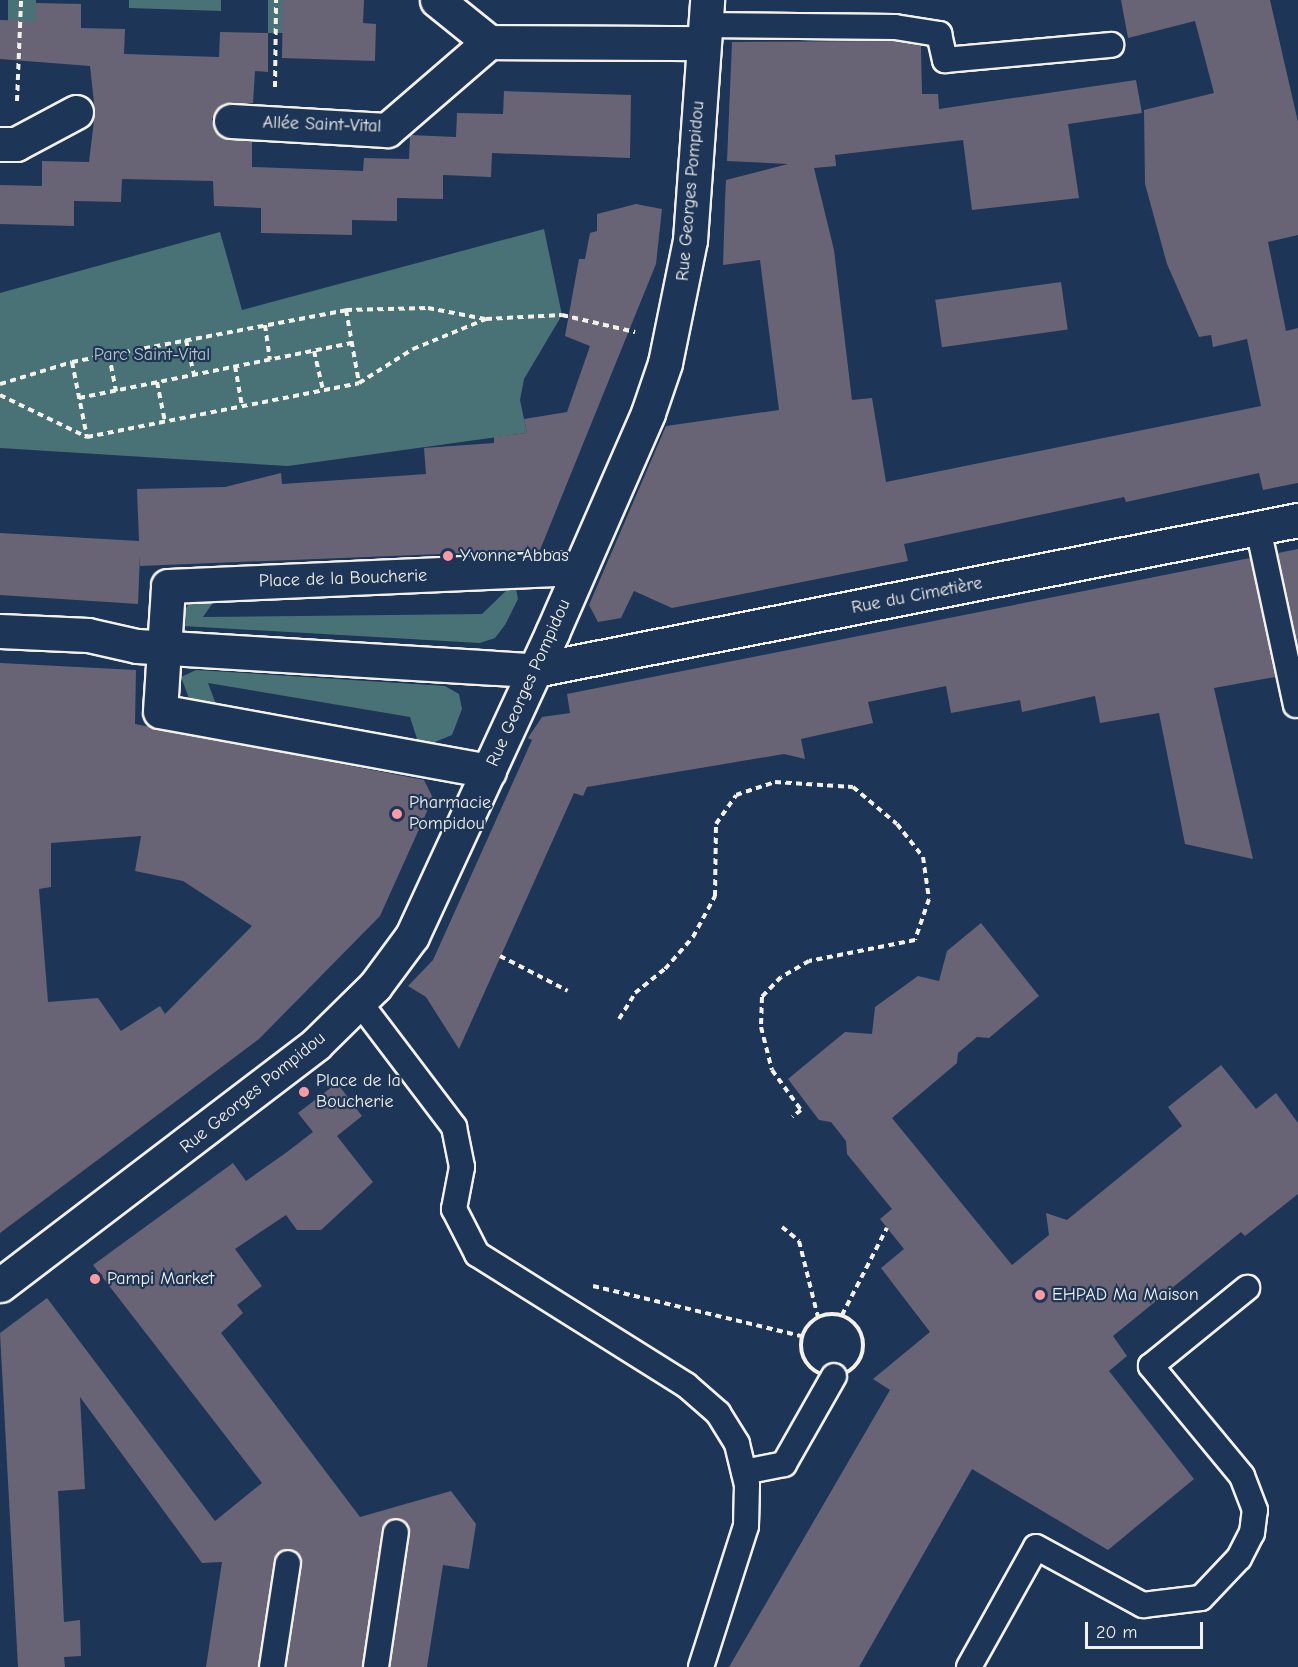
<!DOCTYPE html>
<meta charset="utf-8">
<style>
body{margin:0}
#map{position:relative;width:1298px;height:1667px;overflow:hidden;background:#1d3557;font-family:"Comic Neue",sans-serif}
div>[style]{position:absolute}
.green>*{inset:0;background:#497277;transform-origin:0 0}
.building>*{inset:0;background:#696475;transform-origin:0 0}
.path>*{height:4px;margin-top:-2px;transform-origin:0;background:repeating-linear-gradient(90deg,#f4f1e8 0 6px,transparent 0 10.5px)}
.path>.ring{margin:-2px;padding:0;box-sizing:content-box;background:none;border:4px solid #f4f1e8;border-radius:50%}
.roads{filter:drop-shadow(2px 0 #f4f1e8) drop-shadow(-2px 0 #f4f1e8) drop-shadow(0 2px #f4f1e8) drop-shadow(0 -2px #f4f1e8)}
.service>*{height:24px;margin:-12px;padding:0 12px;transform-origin:12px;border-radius:12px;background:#1d3557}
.minor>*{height:33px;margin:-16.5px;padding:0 16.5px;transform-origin:16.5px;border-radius:16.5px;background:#1d3557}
.tertiary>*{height:33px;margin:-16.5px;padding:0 16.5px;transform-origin:16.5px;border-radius:16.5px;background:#1d3557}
.dots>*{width:16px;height:16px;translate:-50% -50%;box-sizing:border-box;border:3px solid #1d3557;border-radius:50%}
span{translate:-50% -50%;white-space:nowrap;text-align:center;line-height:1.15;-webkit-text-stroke:4.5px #1d3557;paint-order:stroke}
.street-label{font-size:18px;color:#f4f1e8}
.park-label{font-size:18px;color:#b8c5c0}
.poi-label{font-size:18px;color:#f4f1e8}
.left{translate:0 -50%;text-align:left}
.scale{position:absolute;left:1085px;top:1622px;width:118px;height:27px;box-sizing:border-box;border:3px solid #f4f1e8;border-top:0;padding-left:8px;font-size:18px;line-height:21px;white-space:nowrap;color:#f4f1e8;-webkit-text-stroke:4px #1d3557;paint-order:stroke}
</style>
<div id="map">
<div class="green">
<i style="left:8px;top:0;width:28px;height:40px"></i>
<i style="clip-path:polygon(129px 0,221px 0,221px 11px,129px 8px)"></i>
<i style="left:268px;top:0;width:15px;height:33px"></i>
<i style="clip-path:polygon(544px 229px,562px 315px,524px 379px,520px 400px,527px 433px,288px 466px,0 448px,0 293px,220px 232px,242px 310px)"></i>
<i style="clip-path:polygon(509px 588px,516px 589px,518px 599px,505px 625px,495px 638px,480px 643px,183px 626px,183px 612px,191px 601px,219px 594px,203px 617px,482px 614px)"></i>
<i style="clip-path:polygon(196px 670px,445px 686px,459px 694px,462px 709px,452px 735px,430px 744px,418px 742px,410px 717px,208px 683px,217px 707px,190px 701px,181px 677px)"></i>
</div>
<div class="building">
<i style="clip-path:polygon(283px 0,364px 0,363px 23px,376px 24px,375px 61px,282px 58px)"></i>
<i style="clip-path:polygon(1121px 0,1270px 0,1298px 122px,1298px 235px,1268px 242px,1286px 331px,1298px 328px,1298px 483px,1263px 490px,1259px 473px,1126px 502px,1124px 497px,904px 544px,908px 561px,672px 608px,634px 591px,621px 618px,598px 622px,589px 605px,666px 426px,779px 410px,760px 260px,723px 265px,725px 201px,726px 180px,788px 164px,727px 161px,732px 42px,894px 41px,921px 46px,922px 94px,938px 94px,939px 109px,1136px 80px,1142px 113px,1068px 124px,1079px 198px,972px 210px,963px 140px,835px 155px,836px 166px,814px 168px,834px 250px,852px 400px,872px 398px,886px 482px,1261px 406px,1247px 339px,1213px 347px,1211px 335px,1199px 337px,1167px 264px,1145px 184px,1144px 110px,1214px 93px,1195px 21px,1128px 38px)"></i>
<i style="clip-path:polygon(36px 3px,81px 4px,81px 28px,125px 29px,124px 54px,219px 57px,220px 32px,268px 33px,268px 72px,255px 71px,253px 103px,223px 104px,212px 119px,221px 137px,252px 141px,252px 167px,363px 171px,364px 158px,409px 159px,410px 135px,456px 137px,457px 113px,503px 114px,504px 91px,631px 95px,630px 158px,492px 153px,491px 177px,443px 175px,443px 199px,397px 198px,397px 221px,352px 220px,352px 235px,261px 233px,261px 208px,214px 206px,213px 181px,122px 179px,121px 202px,74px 201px,74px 226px,0 224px,0 185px,42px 186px,42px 161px,89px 162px,95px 112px,90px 66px,0 59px,0 20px,36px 21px)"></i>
<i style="clip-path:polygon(636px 204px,662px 209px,656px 264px,540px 550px,140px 566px,140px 554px,138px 604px,0 595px,0 533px,139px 541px,137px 489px,225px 487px,281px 473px,282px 484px,426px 474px,424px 448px,494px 443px,494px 437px,527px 433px,524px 419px,567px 412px,590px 346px,565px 336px,579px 259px,585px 259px,590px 233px,597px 231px,597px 214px)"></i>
<i style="left:1061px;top:282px;width:48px;height:127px;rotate:82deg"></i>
<i style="clip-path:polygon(1298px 549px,1298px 646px,1278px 553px)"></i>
<i style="clip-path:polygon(1250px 558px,1275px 677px,1214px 688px,1253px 859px,1185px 844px,1159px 713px,1100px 723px,1095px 696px,1022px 712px,1020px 700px,951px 713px,946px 686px,868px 702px,873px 723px,801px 739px,805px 759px,784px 754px,587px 787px,583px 796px,574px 793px,459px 1049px,426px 997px,408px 986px,433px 960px,532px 740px,528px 738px,542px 717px,570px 713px,567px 694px)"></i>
<i style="clip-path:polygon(evenodd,0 663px,136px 670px,135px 724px,424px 780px,433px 798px,380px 916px,259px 1039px,0 1233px,0 663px,141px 836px,135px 871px,183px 881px,252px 926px,165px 1014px,160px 1006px,121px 1031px,98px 998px,48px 1002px,39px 889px,51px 887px,51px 843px,141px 836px)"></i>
<i style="clip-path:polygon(981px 923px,1039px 996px,989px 1038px,977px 1037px,958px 1053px,957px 1063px,892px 1118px,1012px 1265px,1049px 1235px,1046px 1213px,1067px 1220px,1182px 1126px,1168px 1107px,1221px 1065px,1256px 1109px,1276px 1093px,1298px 1123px,1298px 1194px,1245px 1236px,1241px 1232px,1113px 1336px,1127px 1356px,1109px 1371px,1194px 1479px,1108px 1550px,972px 1469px,859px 1667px,729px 1667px,890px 1390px,873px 1379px,930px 1332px,881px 1268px,904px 1249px,880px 1219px,892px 1209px,847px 1154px,846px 1141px,831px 1122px,819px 1120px,788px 1079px,845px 1032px,872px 1034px,875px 1007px,918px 976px,939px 981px,947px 951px)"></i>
<i style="clip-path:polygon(337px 1083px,362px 1116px,337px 1136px,373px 1182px,321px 1230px,297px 1230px,286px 1215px,235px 1249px,262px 1286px,237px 1305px,243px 1313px,221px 1333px,360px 1517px,451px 1491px,476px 1524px,469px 1569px,443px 1565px,427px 1667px,390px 1667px,410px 1534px,405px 1521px,398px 1518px,385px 1523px,382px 1530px,362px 1667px,286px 1667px,302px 1565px,297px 1552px,290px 1549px,277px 1554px,274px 1561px,258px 1667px,206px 1667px,222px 1562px,202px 1563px,80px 1397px,85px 1489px,58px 1491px,64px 1622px,80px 1620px,81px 1656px,64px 1657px,65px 1667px,18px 1667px,0 1333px,47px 1298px,215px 1521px,262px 1483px,93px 1265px,233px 1163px,246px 1181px,287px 1152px,313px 1132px,298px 1113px)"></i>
</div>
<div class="path">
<i style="left:275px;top:87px;width:87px;rotate:-89.3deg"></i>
<i style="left:17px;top:101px;width:101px;rotate:-87.7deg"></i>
<i style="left:346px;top:310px;width:74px;rotate:79.9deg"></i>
<i style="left:265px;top:325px;width:35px;rotate:82deg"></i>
<i style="left:186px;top:340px;width:36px;rotate:77deg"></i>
<i style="left:314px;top:351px;width:40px;rotate:77deg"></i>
<i style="left:109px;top:355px;width:37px;rotate:79deg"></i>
<i style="left:72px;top:362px;width:76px;rotate:78.7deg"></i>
<i style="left:235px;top:366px;width:41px;rotate:80.1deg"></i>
<i style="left:157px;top:382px;width:41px;rotate:78.7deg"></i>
<i style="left:0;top:384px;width:75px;rotate:-17deg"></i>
<i style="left:72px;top:362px;width:279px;rotate:-10.7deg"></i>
<i style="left:346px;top:310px;width:82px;rotate:-1.4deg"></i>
<i style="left:428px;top:308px;width:58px;rotate:10.9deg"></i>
<i style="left:0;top:395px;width:97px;rotate:25.8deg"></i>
<i style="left:87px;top:437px;width:277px;rotate:-11.2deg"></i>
<i style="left:359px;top:383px;width:64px;rotate:-32.2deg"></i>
<i style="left:413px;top:349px;width:79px;rotate:-22.3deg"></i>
<i style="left:486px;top:319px;width:76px;rotate:-3deg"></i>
<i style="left:562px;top:315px;width:75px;rotate:13.1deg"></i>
<i style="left:79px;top:398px;width:278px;rotate:-11.4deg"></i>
<i style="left:500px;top:956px;width:76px;rotate:27.2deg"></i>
<i style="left:619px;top:1019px;width:31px;rotate:-58deg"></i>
<i style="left:635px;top:993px;width:38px;rotate:-39deg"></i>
<i style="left:665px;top:969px;width:43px;rotate:-48.8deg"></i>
<i style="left:693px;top:937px;width:47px;rotate:-61.8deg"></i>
<i style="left:715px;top:896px;width:72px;rotate:-89.2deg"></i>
<i style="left:716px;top:824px;width:35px;rotate:-55deg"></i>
<i style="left:736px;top:795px;width:41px;rotate:-18.4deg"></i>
<i style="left:775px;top:782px;width:78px;rotate:3.7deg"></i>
<i style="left:853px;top:787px;width:57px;rotate:40.1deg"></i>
<i style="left:897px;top:824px;width:42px;rotate:51.8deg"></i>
<i style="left:923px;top:857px;width:42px;rotate:81.9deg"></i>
<i style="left:929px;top:899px;width:43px;rotate:108.9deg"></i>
<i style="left:915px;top:940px;width:108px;rotate:168.8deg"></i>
<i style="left:809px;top:961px;width:32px;rotate:150deg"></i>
<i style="left:781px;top:977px;width:28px;rotate:134deg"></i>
<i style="left:762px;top:997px;width:30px;rotate:92deg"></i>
<i style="left:761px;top:1027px;width:44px;rotate:75.7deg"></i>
<i style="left:772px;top:1070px;width:49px;rotate:54.1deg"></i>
<i style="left:801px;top:1110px;width:11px;rotate:142deg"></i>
<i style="left:782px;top:1227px;width:22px;rotate:39deg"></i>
<i style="left:799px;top:1241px;width:78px;rotate:76deg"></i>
<i style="left:593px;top:1286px;width:215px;rotate:13.5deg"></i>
<i class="ring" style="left:801px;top:1314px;width:58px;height:58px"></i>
<i style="left:842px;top:1315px;width:98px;rotate:-62.7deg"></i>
</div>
<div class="roads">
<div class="service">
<i style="left:703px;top:25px;width:192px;rotate:0.6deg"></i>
<i style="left:895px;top:27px;width:45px;rotate:9deg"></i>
<i style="left:939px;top:34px;width:27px;rotate:77deg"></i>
<i style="left:945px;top:60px;width:167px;rotate:-5.2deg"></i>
<i style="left:1258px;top:528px;width:181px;rotate:77.9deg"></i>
<i style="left:360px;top:1003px;width:156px;rotate:52.8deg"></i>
<i style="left:454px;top:1127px;width:41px;rotate:78.7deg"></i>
<i style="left:462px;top:1167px;width:43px;rotate:100.8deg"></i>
<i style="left:454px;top:1209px;width:51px;rotate:62.9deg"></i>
<i style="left:477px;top:1254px;width:247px;rotate:32.1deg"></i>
<i style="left:686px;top:1385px;width:43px;rotate:41.2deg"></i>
<i style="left:718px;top:1413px;width:36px;rotate:58deg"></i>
<i style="left:737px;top:1444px;width:42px;rotate:76.3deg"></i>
<i style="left:747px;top:1485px;width:41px;rotate:91.4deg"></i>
<i style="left:746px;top:1526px;width:148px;rotate:107.7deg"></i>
<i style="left:744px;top:1472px;width:41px;rotate:-11.3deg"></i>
<i style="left:784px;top:1464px;width:101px;rotate:-60.4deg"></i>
<i style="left:272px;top:1667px;width:105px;rotate:-81.3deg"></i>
<i style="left:376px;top:1667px;width:136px;rotate:-81.6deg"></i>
<i style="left:969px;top:1667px;width:137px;rotate:-60.8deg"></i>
<i style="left:1036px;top:1547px;width:122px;rotate:28.5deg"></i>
<i style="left:1143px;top:1605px;width:58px;rotate:-6.9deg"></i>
<i style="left:1201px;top:1598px;width:55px;rotate:-46.5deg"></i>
<i style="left:1239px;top:1558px;width:28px;rotate:-63deg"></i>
<i style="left:1252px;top:1533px;width:23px;rotate:-83deg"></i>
<i style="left:1255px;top:1510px;width:36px;rotate:-111deg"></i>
<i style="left:1242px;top:1476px;width:143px;rotate:-129.6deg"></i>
<i style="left:1151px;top:1366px;width:124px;rotate:-39.1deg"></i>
</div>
<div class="minor">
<i style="left:437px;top:0;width:67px;rotate:38.9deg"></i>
<i style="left:231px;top:121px;width:156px;rotate:3.3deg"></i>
<i style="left:387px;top:130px;width:135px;rotate:-40.8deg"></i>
<i style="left:489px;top:42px;width:212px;rotate:0.3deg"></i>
<i style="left:0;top:144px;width:16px"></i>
<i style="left:16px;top:144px;width:68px;rotate:-28.1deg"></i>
<i style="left:0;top:631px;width:88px;rotate:2.6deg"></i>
<i style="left:88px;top:635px;width:50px;rotate:12.7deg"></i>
<i style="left:137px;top:646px;width:399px;rotate:3.5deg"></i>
<i style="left:535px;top:670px;width:778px;rotate:-11.12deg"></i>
<i style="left:489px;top:771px;width:334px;rotate:-169.7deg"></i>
<i style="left:160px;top:711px;width:125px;rotate:-86.3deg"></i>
<i style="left:168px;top:586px;width:411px;rotate:-2.5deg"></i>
</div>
<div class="tertiary">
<i style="left:0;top:1285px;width:397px;rotate:-37.3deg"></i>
<i style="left:316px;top:1044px;width:83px;rotate:-44.5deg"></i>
<i style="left:375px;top:986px;width:62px;rotate:-53.5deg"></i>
<i style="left:412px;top:936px;width:334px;rotate:-65.2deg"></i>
<i style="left:552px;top:633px;width:240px;rotate:-66.4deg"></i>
<i style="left:648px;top:413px;width:53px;rotate:-71.2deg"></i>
<i style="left:665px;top:363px;width:126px;rotate:-78.5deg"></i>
<i style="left:690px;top:240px;width:241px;rotate:-85.9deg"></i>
</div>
</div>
<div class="dots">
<i style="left:448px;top:556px;background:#ff9aa2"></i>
<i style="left:397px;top:814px;background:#ff9aa2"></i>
<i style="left:304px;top:1092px;background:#ff9aa2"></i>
<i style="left:95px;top:1279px;background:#ff9aa2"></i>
<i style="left:1040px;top:1295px;background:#ff9aa2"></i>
</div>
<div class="street-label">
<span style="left:322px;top:125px;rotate:2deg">Allée Saint-Vital</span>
<span style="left:691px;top:191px;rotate:-85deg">Rue Georges Pompidou</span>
<span style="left:343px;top:579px;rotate:-2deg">Place de la Boucherie</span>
<span style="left:917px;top:596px;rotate:-11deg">Rue du Cimetière</span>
<span style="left:529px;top:683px;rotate:-66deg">Rue Georges Pompidou</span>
<span style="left:253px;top:1093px;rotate:-39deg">Rue Georges Pompidou</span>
</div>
<div class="park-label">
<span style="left:152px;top:355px">Parc Saint-Vital</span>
</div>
<div class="poi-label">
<span class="left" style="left:460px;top:556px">Yvonne Abbas</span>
<span class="left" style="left:409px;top:814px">Pharmacie<br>Pompidou</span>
<span class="left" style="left:316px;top:1092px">Place de la<br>Boucherie</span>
<span class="left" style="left:107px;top:1279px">Pampi Market</span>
<span class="left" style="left:1052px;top:1295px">EHPAD Ma Maison</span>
</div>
<div class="scale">20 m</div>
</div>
